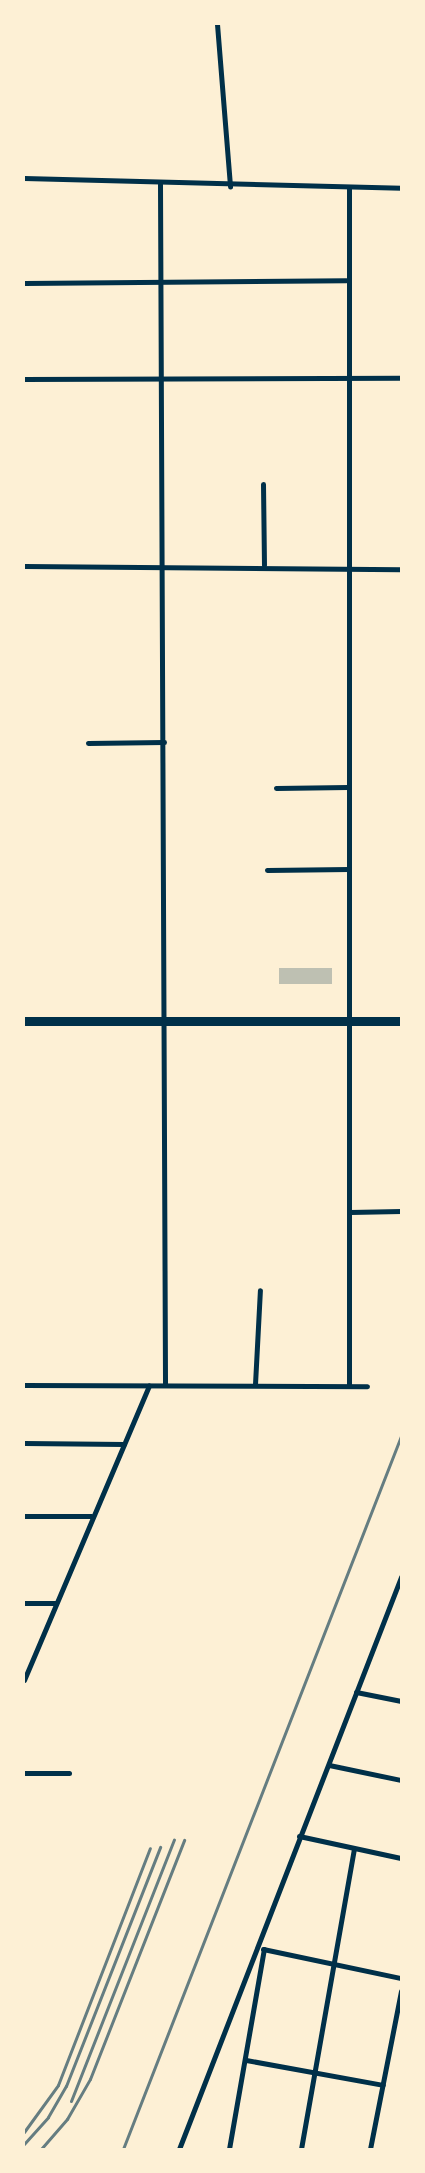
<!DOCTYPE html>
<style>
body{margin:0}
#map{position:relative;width:425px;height:2173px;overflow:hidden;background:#fdf0d5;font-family:Inter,sans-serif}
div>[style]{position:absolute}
.building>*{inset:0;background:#bec0b2;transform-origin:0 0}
.minor>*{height:5px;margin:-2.5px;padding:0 2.5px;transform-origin:2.5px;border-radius:2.5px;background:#003049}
.tertiary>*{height:9px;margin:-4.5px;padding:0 4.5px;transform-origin:4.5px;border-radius:4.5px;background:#003049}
.rail>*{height:3px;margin:-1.5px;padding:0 1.5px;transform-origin:1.5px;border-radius:1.5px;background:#657d81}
span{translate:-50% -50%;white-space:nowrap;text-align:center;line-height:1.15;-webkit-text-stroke:4.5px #fdf0d5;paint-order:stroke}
.frame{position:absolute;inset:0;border:25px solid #fdf0d5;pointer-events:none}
</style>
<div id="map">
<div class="building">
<i style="left:279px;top:968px;width:53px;height:16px"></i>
</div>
<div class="minor">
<i style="left:217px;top:24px;width:163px;rotate:85.4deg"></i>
<i style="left:24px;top:178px;width:377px;rotate:1.5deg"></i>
<i style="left:160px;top:184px;width:1201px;rotate:89.76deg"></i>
<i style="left:349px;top:189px;width:1197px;rotate:90deg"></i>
<i style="left:24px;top:283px;width:322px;rotate:-0.5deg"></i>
<i style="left:24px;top:379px;width:377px;rotate:-0.2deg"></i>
<i style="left:263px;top:484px;width:81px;rotate:89.3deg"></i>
<i style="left:24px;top:566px;width:377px;rotate:0.5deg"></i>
<i style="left:88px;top:743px;width:76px;rotate:-0.8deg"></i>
<i style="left:276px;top:788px;width:72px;rotate:-0.8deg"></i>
<i style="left:267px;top:870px;width:82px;rotate:-0.7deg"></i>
<i style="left:350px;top:1212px;width:51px;rotate:-1.1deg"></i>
<i style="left:255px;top:1384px;width:94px;rotate:-87deg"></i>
<i style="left:24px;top:1385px;width:343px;rotate:0.2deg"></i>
<i style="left:24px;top:1443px;width:100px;rotate:0.6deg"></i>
<i style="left:24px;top:1516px;width:67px"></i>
<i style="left:24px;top:1603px;width:31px"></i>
<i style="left:24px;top:1680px;width:320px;rotate:-67deg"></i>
<i style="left:356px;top:1692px;width:46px;rotate:11.3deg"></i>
<i style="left:329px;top:1765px;width:74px;rotate:11.8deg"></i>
<i style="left:24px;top:1773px;width:45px"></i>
<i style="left:299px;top:1836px;width:104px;rotate:12.2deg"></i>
<i style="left:263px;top:1949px;width:141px;rotate:11.9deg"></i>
<i style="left:246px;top:2060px;width:139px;rotate:10.3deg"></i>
<i style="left:179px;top:2149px;width:614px;rotate:-68.79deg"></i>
<i style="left:229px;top:2149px;width:203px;rotate:-80.1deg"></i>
<i style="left:301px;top:2149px;width:305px;rotate:-80deg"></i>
<i style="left:370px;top:2149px;width:161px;rotate:-78.9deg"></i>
</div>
<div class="tertiary">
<i style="left:24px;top:1021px;width:377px"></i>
</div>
<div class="rail">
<i style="left:71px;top:2101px;width:281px;rotate:-68.5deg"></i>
<i style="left:24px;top:2132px;width:58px;rotate:-54.1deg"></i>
<i style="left:58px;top:2085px;width:254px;rotate:-68.8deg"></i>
<i style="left:24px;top:2144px;width:36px;rotate:-48deg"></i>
<i style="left:48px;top:2117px;width:36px;rotate:-60deg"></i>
<i style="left:66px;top:2086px;width:257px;rotate:-68.5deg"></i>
<i style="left:41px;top:2149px;width:40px;rotate:-49deg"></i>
<i style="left:67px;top:2119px;width:46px;rotate:-60.1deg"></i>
<i style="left:90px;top:2079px;width:257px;rotate:-68.5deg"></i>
<i style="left:123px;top:2149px;width:765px;rotate:-68.7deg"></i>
</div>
<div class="frame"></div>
</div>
